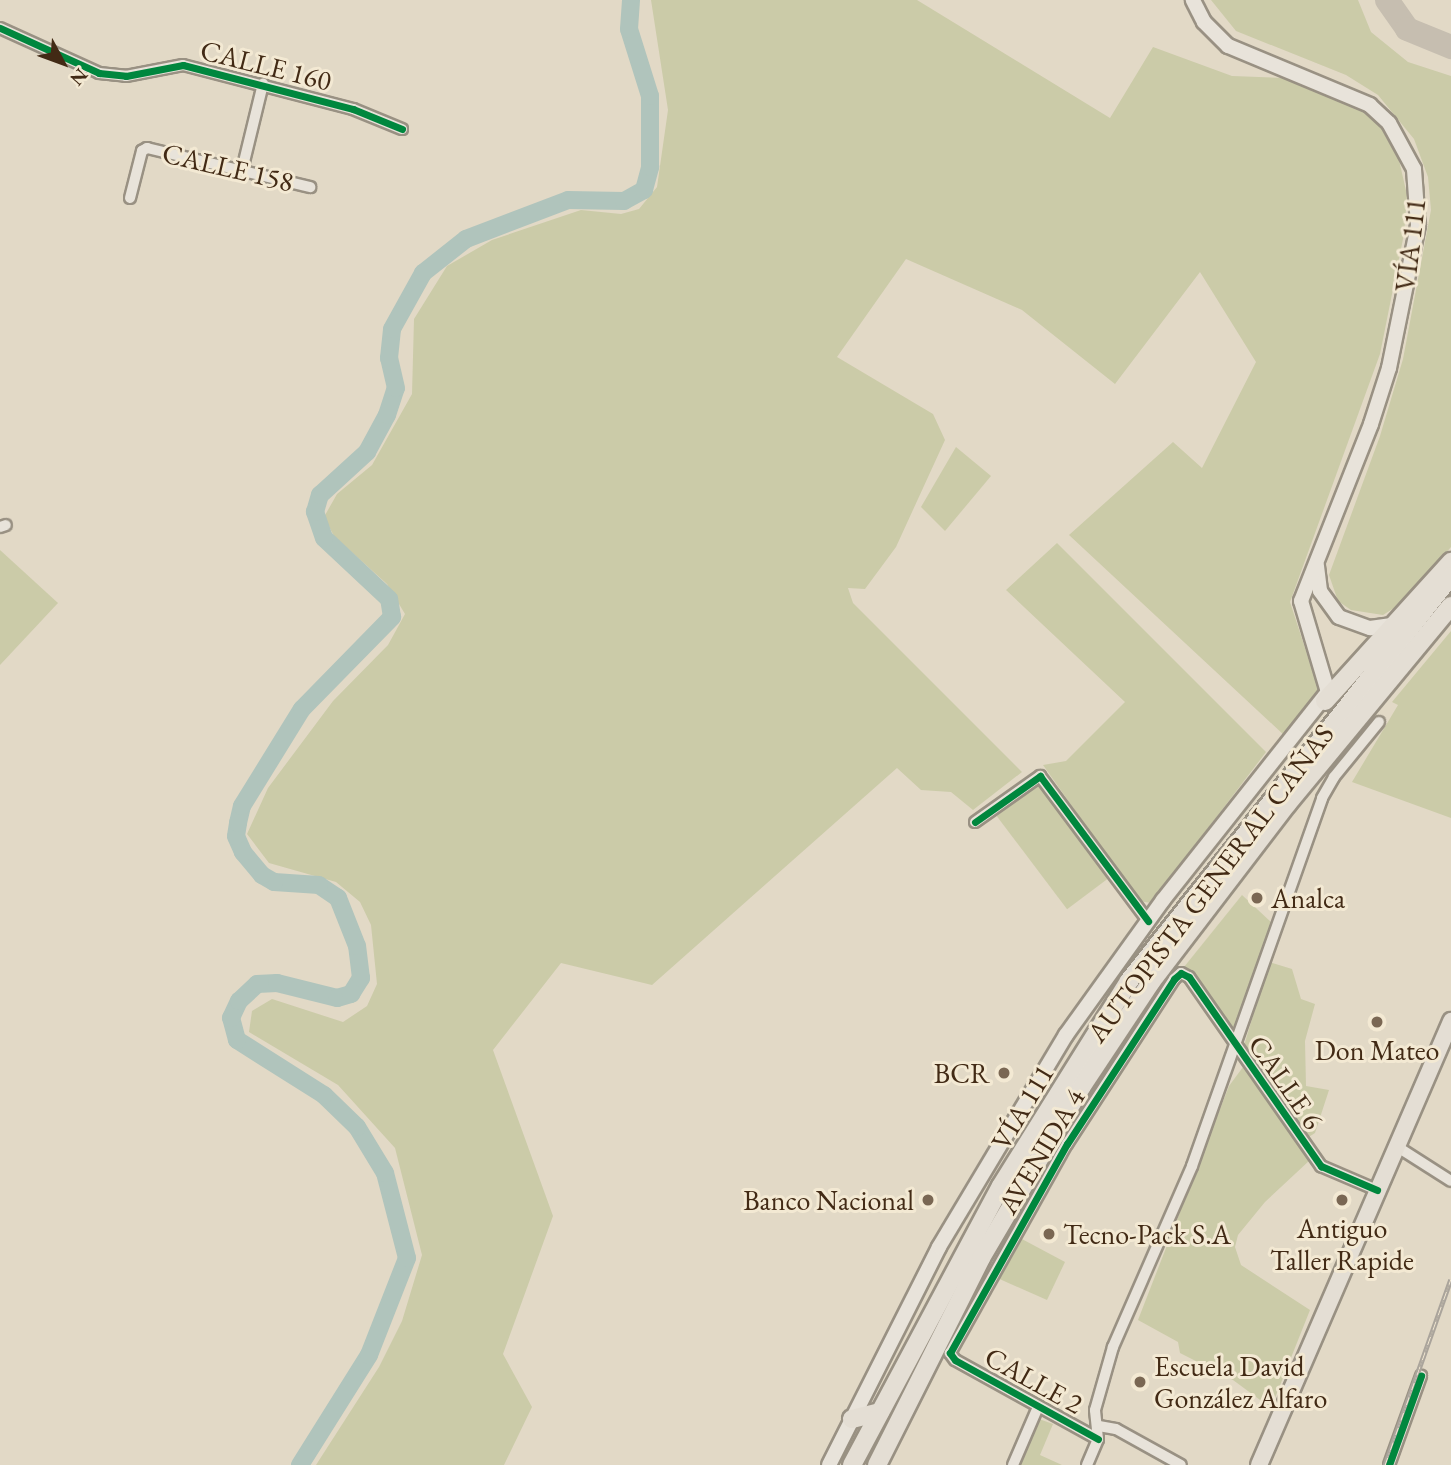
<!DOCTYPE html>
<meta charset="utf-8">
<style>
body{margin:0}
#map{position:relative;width:1451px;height:1465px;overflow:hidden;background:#e2d9c6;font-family:"EB Garamond",serif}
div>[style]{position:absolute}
.green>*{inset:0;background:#cbcba8;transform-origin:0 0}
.river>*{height:18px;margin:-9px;padding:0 9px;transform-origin:9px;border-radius:9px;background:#b0c4bc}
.taxiway>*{height:24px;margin:-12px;padding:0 12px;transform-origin:12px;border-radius:12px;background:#c6beb0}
.roads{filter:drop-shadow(2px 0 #999183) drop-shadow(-2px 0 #999183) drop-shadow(0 2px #999183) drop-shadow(0 -2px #999183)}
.minor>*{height:10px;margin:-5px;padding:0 5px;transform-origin:5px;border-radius:5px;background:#e8e3da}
.secondary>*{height:14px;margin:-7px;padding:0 7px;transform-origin:7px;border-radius:7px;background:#e8e3da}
.primary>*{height:16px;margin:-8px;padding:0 8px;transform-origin:8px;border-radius:8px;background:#e4ded4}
.trunk>*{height:18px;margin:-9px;padding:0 9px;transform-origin:9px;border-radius:9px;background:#e4ded4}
.rail>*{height:5px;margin-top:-2.5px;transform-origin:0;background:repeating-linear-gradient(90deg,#f3e9d3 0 8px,#aaa49b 0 16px);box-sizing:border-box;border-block:2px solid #aaa49b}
.cycleway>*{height:7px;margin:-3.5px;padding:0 3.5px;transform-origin:3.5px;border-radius:3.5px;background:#00873e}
.dots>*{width:19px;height:19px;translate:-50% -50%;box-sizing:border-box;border:4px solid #f3e9d3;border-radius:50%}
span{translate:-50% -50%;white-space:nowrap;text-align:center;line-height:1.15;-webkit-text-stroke:6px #f3e9d3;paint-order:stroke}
.street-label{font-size:28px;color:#422a15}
.poi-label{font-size:28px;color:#422a15}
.left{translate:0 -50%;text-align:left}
.right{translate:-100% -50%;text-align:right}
.north{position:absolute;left:28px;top:28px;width:70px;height:70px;-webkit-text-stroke:5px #f3e9d3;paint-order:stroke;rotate:131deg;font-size:19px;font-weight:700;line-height:28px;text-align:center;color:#422a15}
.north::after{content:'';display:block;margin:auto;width:24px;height:32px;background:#422a15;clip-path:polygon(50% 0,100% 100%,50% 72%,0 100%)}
</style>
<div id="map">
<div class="green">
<i style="clip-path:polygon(651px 0,917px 0,1110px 118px,1153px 47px,1232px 76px,1284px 78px,1353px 104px,1380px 126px,1399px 160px,1407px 195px,1404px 234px,1380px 354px,1290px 602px,1321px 697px,1285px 736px,1069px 535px,1173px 442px,1202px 468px,1256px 362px,1200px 272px,1115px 384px,1022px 310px,906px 259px,837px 357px,933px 414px,945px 440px,896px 547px,865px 589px,848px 588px,853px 603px,1022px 772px,973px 810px,951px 792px,921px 790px,897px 768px,652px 985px,561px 963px,493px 1050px,553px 1216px,503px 1354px,532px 1407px,504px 1465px,316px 1465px,379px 1367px,402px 1321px,422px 1255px,395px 1148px,338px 1085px,249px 1032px,252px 1011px,272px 999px,343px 1022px,367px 1006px,377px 984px,371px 925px,360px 902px,336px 882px,269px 863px,247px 834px,268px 788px,333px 701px,388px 645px,405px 614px,387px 584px,334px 536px,324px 517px,337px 494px,372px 465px,412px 394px,414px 319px,447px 266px,492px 240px,581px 210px,621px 214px,639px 209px,657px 187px,668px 110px)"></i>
<i style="clip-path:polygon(1211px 0,1358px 0,1371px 32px,1408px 62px,1451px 76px,1451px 547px,1405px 601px,1383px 615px,1351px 610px,1338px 601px,1329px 575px,1380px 436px,1403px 359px,1431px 210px,1428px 177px,1414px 139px,1378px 95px,1346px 75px,1236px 31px)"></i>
<i style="clip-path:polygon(956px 447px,991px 476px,945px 531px,921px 507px)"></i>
<i style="clip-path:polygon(1057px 543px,1266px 752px,1151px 903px,1139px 901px,1043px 765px,1066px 761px,1125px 702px,1006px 590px)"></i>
<i style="clip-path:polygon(0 550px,58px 603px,0 665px)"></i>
<i style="clip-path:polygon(1451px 631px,1451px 818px,1352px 782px,1398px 705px,1392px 702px)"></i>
<i style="left:1039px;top:784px;width:117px;height:53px;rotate:53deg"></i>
<i style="clip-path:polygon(1242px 895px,1273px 924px,1233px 1038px,1184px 967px)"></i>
<i style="clip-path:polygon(1269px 962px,1292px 969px,1301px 999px,1315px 1004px,1305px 1041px,1306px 1086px,1329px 1090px,1315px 1133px,1307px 1138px,1243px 1049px)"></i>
<i style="clip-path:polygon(1243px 1067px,1310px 1160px,1265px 1202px,1238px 1235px,1235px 1247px,1241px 1265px,1310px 1310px,1271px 1408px,1233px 1380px,1180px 1353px,1178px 1342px,1138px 1320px,1229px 1086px)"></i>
<i style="clip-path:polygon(1020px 1238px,1065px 1262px,1047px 1300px,995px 1277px)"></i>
<i style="clip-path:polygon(1039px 1419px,1053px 1424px,1040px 1455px,1062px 1465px,1019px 1465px)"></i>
</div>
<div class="river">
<i style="left:300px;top:1465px;width:130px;rotate:-57.9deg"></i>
<i style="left:369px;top:1355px;width:104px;rotate:-68.6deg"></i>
<i style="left:407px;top:1258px;width:88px;rotate:-104.5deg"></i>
<i style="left:385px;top:1173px;width:54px;rotate:-121.3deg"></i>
<i style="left:357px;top:1127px;width:46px;rotate:-135.9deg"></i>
<i style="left:324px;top:1095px;width:103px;rotate:-147.7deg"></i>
<i style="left:237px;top:1040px;width:23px;rotate:-105deg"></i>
<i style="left:231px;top:1018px;width:19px;rotate:-65deg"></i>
<i style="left:239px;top:1001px;width:25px;rotate:-43deg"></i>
<i style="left:257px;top:984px;width:20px;rotate:-3deg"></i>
<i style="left:277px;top:983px;width:62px;rotate:14deg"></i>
<i style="left:337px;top:998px;width:15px;rotate:-16deg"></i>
<i style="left:351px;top:994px;width:19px;rotate:-58deg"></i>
<i style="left:361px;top:978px;width:32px;rotate:-97deg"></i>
<i style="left:357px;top:946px;width:52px;rotate:-111.6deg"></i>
<i style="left:338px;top:898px;width:23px;rotate:-146deg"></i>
<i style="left:319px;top:885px;width:45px;rotate:-176.2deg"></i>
<i style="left:274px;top:882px;width:14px;rotate:-150deg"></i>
<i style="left:262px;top:875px;width:30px;rotate:-130deg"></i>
<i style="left:243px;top:852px;width:17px;rotate:-114deg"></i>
<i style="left:236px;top:836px;width:13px;rotate:-81deg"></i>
<i style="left:238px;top:823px;width:17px;rotate:-77deg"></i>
<i style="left:242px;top:806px;width:114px;rotate:-58.3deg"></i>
<i style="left:302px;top:709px;width:129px;rotate:-45.6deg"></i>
<i style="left:392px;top:617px;width:18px;rotate:-99deg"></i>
<i style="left:389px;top:599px;width:89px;rotate:-136.8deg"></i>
<i style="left:324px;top:538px;width:28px;rotate:-109deg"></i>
<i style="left:315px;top:512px;width:18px;rotate:-74deg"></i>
<i style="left:320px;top:495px;width:64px;rotate:-42.5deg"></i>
<i style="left:367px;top:452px;width:42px;rotate:-61.6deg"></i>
<i style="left:387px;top:415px;width:28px;rotate:-72deg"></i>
<i style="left:396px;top:388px;width:31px;rotate:-103deg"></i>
<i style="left:389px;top:358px;width:29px;rotate:-84deg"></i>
<i style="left:392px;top:329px;width:64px;rotate:-61deg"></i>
<i style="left:423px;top:273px;width:55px;rotate:-38.3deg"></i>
<i style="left:466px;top:239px;width:109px;rotate:-20.9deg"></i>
<i style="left:568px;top:200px;width:56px;rotate:1deg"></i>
<i style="left:624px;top:201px;width:23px;rotate:-29deg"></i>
<i style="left:644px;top:190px;width:24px;rotate:-75deg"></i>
<i style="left:650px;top:167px;width:71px;rotate:-90deg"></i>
<i style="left:650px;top:96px;width:70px;rotate:-107.4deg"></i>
<i style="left:629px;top:29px;width:29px;rotate:-86deg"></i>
</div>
<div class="taxiway">
<i style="left:1387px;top:0;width:35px;rotate:55deg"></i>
<i style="left:1407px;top:29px;width:48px;rotate:22.2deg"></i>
</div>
<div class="roads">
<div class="minor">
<i style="left:0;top:28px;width:109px;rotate:24.4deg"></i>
<i style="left:99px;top:73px;width:27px;rotate:6deg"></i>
<i style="left:126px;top:76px;width:58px;rotate:-10.9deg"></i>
<i style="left:183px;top:65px;width:176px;rotate:14.5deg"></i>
<i style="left:353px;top:109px;width:53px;rotate:22.2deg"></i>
<i style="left:242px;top:170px;width:89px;rotate:-76.3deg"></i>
<i style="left:130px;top:198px;width:49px;rotate:-75.7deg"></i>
<i style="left:142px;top:151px;width:6px;rotate:-31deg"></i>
<i style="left:147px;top:148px;width:168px;rotate:13.5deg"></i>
<i style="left:0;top:527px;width:6px;rotate:-18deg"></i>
<i style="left:975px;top:822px;width:80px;rotate:-35.3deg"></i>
<i style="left:1040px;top:776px;width:181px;rotate:53.3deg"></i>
<i style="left:1396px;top:1146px;width:65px;rotate:32.5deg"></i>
<i style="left:1099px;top:1426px;width:17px;rotate:10deg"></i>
<i style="left:1116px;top:1429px;width:74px;rotate:29deg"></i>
<i style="left:1098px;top:1439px;width:163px;rotate:-151.1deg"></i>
<i style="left:955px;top:1360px;width:9px;rotate:-126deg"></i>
<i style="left:950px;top:1353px;width:240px;rotate:-60.8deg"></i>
<i style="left:1067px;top:1144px;width:197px;rotate:-57deg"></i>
<i style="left:1174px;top:979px;width:9px;rotate:-41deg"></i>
<i style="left:1181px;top:973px;width:9px;rotate:27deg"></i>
<i style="left:1189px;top:977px;width:231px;rotate:55.1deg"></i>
<i style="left:1321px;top:1166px;width:61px;rotate:23.2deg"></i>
<i style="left:1013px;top:1465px;width:63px;rotate:-66.7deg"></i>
<i style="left:1087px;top:1465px;width:28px;rotate:-67deg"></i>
<i style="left:1098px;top:1439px;width:29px;rotate:-96deg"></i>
<i style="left:1095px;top:1410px;width:66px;rotate:-74.1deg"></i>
<i style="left:1113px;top:1347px;width:197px;rotate:-66.4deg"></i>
<i style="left:1192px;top:1166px;width:390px;rotate:-70.5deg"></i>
<i style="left:1322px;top:798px;width:24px;rotate:-60deg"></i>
<i style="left:1334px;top:777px;width:71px;rotate:-50.7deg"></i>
<i style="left:1389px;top:1465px;width:95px;rotate:-70.2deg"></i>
</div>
<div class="secondary">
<i style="left:1317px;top:566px;width:25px;rotate:83deg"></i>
<i style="left:1320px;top:591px;width:32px;rotate:54deg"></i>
<i style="left:1339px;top:617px;width:33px;rotate:20deg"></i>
<i style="left:1370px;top:628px;width:22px;rotate:-8deg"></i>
<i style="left:829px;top:1465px;width:244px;rotate:-63.2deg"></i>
<i style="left:939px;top:1247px;width:247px;rotate:-59.1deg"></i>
<i style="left:1066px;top:1035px;width:166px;rotate:-54.3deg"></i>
<i style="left:1163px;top:900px;width:265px;rotate:-51.6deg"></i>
<i style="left:1328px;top:692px;width:95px;rotate:-106.5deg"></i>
<i style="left:1301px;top:601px;width:190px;rotate:-68.4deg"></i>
<i style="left:1371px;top:424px;width:59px;rotate:-72.2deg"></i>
<i style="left:1389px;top:368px;width:146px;rotate:-78.5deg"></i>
<i style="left:1418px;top:225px;width:56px;rotate:-94.1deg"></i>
<i style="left:1414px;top:169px;width:52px;rotate:-118.5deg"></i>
<i style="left:1389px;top:123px;width:26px;rotate:-137deg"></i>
<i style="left:1370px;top:105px;width:154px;rotate:-157.4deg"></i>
<i style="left:1228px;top:46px;width:34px;rotate:-135deg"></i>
<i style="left:1204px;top:22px;width:25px;rotate:-117deg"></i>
</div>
<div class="primary">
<i style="left:1259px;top:1465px;width:484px;rotate:-66.6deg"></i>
</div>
<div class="trunk">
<i style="left:1325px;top:701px;width:188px;rotate:-47.8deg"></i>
<i style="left:852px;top:1419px;width:29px;rotate:-14deg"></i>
<i style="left:852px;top:1465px;width:316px;rotate:-61.9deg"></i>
<i style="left:1001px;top:1186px;width:242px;rotate:-58deg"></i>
<i style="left:1129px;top:981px;width:517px;rotate:-51.51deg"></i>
<i style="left:877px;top:1465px;width:232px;rotate:-63.3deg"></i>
<i style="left:981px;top:1258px;width:199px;rotate:-59.6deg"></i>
<i style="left:1082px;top:1086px;width:125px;rotate:-56.4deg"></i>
<i style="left:1151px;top:982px;width:224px;rotate:-52.6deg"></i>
<i style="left:1287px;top:804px;width:257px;rotate:-50.4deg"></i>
</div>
</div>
<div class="rail">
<i style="left:1385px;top:1465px;width:197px;rotate:-70.5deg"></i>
</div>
<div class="cycleway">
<i style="left:0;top:28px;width:109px;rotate:24.4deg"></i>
<i style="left:99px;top:73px;width:27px;rotate:6deg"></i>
<i style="left:126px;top:76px;width:58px;rotate:-10.9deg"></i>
<i style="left:183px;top:65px;width:176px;rotate:14.5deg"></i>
<i style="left:353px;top:109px;width:53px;rotate:22.2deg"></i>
<i style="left:975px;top:822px;width:80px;rotate:-35.3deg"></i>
<i style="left:1040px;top:776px;width:181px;rotate:53.3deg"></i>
<i style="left:1098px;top:1439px;width:163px;rotate:-151.1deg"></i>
<i style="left:955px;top:1360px;width:9px;rotate:-126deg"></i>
<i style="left:950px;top:1353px;width:240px;rotate:-60.8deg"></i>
<i style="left:1067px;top:1144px;width:197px;rotate:-57deg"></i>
<i style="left:1174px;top:979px;width:9px;rotate:-41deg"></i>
<i style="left:1181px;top:973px;width:9px;rotate:27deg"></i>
<i style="left:1189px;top:977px;width:231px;rotate:55.1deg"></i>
<i style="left:1321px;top:1166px;width:61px;rotate:23.2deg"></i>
<i style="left:1389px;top:1465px;width:95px;rotate:-70.2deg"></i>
</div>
<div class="dots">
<i style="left:1257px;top:898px;background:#7a6753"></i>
<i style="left:1377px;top:1022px;background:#7a6753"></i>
<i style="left:1004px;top:1073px;background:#7a6753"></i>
<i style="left:928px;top:1200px;background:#7a6753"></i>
<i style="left:1342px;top:1200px;background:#7a6753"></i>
<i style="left:1049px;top:1234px;background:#7a6753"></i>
<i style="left:1140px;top:1382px;background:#7a6753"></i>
</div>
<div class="street-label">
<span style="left:266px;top:65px;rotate:14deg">CALLE 160</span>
<span style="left:228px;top:167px;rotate:13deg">CALLE 158</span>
<span style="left:1410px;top:245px;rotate:-83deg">VÍA 111</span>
<span style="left:1210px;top:883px;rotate:-53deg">AUTOPISTA GENERAL CAÑAS</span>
<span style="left:1286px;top:1082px;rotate:55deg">CALLE 6</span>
<span style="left:1022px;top:1107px;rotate:-59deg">VÍA 111</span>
<span style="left:1041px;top:1151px;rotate:-59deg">AVENIDA 4</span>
<span style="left:1034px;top:1380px;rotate:29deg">CALLE 2</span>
</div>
<div class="poi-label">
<span class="left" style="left:1271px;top:898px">Analca</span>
<span style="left:1377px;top:1050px">Don Mateo</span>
<span class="right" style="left:990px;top:1073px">BCR</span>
<span class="right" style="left:914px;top:1200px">Banco Nacional</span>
<span style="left:1342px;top:1244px">Antiguo<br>Taller Rapide</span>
<span class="left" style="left:1063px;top:1234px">Tecno-Pack S.A</span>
<span class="left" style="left:1154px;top:1382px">Escuela David<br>González Alfaro</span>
</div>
<div class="north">N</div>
</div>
